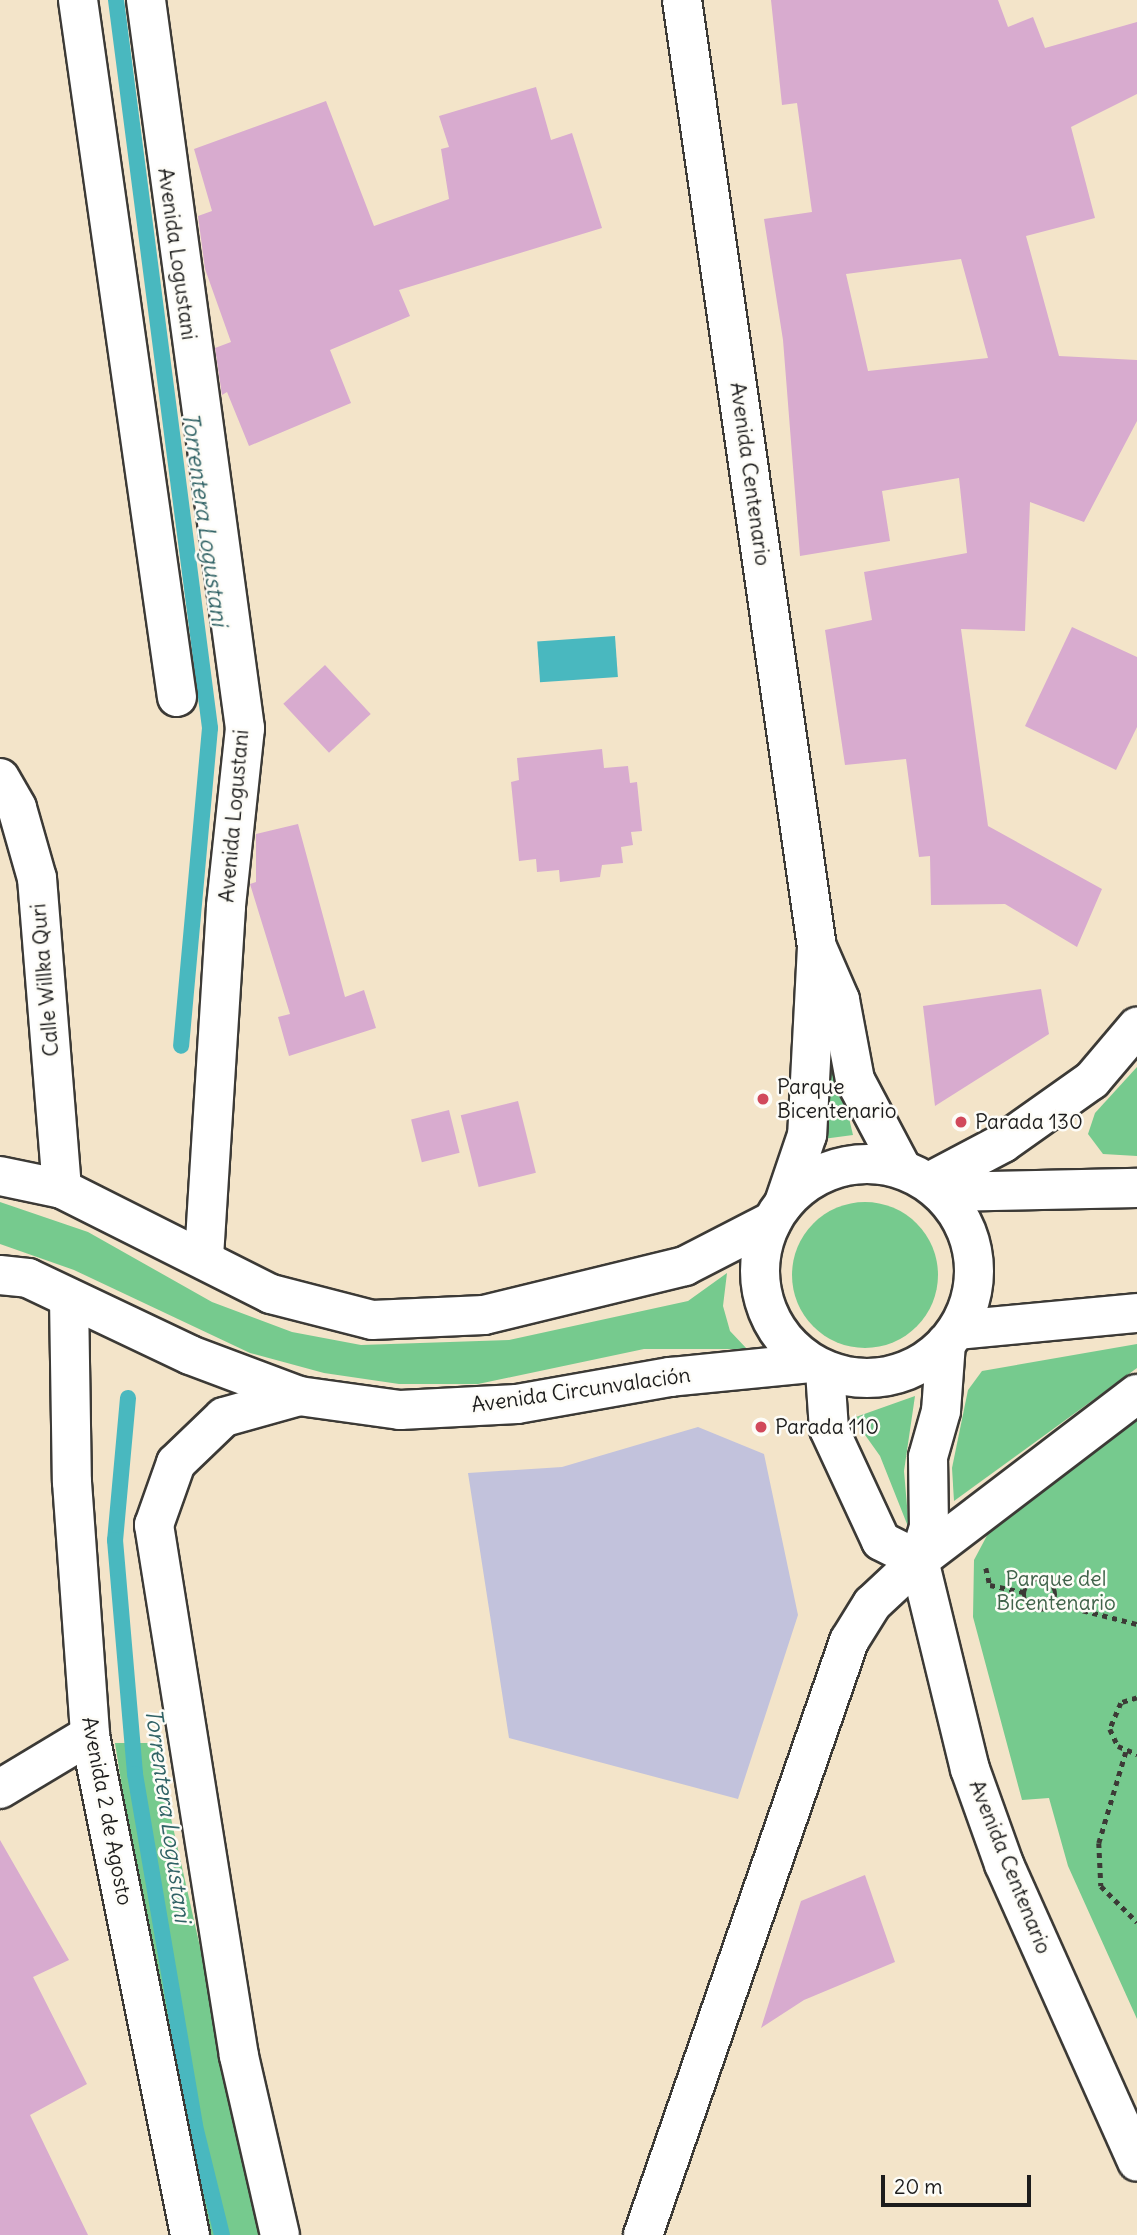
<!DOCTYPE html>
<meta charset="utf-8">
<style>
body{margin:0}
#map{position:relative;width:1137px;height:2235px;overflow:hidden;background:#f3e4c9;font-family:Delius,sans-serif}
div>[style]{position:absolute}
.industrial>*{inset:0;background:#c2c2dc}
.green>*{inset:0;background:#76ca8e}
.round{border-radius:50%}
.water>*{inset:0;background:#49b8bf;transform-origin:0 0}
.stream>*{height:16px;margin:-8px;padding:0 8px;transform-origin:8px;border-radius:8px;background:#49b8bf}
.building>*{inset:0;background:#d8abcf;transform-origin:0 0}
.path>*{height:4.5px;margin-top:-2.25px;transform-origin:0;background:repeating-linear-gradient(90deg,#3c3a36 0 5px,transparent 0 10px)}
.path>.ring{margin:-2.25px;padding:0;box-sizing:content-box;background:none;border:4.5px solid #3c3a36;border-radius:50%}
.roads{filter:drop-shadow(2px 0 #3c3a36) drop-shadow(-2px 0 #3c3a36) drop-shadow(0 2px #3c3a36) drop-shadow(0 -2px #3c3a36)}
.street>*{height:38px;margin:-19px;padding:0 19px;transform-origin:19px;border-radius:19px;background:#fff}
.secondary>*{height:38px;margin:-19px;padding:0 19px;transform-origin:19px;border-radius:19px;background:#fff}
.secondary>.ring{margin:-19px;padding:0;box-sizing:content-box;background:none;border:38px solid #fff;border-radius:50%}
.dots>*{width:19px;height:19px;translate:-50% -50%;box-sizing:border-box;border:4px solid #fdfcf7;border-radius:50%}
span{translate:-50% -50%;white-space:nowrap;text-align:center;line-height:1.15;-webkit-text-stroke:5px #fdfcf7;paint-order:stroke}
.street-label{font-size:21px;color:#1c1c1c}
.poi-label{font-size:21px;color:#1c1c1c}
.left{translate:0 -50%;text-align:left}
.park-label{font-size:21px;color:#40624a}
.water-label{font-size:23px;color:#306265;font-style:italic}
.scale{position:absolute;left:881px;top:2175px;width:150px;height:32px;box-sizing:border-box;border:4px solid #1c1c1c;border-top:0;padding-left:9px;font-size:21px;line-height:24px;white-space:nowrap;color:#1c1c1c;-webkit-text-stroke:5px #fdfcf7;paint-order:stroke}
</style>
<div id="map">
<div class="industrial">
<i style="clip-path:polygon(698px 1427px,764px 1454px,798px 1615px,738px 1799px,509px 1738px,468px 1473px,562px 1467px)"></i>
</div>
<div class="green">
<i style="clip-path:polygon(826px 1021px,853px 1135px,823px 1139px)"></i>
<i style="clip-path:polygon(1137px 1067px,1137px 1156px,1103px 1154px,1088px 1134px,1095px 1113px)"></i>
<i class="round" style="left:792px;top:1202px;width:146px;height:146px"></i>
<i style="clip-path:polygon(0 1202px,88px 1232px,212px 1302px,292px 1332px,361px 1345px,509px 1340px,688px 1301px,727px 1273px,723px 1306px,730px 1331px,747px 1349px,644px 1349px,478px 1384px,399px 1384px,324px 1373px,250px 1353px,74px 1270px,0 1244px)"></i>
<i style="clip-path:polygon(1137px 1344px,1137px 1368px,954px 1501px,952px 1468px,968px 1390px,982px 1371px)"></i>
<i style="clip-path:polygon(915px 1396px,904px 1471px,909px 1529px,880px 1456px,853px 1418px)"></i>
<i style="clip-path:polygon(1137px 1419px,1137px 2019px,1068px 1866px,1049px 1798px,1022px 1800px,973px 1617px,974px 1560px,991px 1528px)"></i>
<i style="clip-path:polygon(115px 1743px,154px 1743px,265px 2235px,207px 2235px,151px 1974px)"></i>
</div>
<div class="water">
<i style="left:615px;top:636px;width:41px;height:78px;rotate:86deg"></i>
</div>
<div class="stream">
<i style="left:116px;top:0;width:734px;rotate:82.64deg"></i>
<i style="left:210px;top:728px;width:319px;rotate:95.2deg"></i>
<i style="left:128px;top:1398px;width:143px;rotate:95.2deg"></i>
<i style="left:115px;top:1540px;width:235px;rotate:85.1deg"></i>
<i style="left:135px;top:1774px;width:357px;rotate:80.3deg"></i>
<i style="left:195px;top:2126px;width:112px;rotate:76.1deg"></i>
</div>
<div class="building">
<i style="clip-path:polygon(evenodd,771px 0,998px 0,1008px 27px,1033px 17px,1045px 48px,1137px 22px,1137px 94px,1071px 127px,1095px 218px,1026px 236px,1059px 356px,1137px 360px,1137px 421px,1084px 522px,1030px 502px,1025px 631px,961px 629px,988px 826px,1102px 889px,1077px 947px,1005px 904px,931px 905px,930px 856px,919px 857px,906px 759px,845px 765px,825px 630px,872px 620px,864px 572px,967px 553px,959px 478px,882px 491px,890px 541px,800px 556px,783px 340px,764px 219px,812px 212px,797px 103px,782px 105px,771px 0,961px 259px,988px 358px,868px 371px,846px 274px,961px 259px)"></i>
<i style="clip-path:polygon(536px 87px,551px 140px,572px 133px,602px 228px,399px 290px,410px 316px,330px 350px,351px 403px,249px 446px,227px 392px,222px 395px,215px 348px,231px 342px,205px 269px,198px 216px,212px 211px,194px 149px,326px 101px,374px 226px,449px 199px,441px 149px,449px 147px,439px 116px)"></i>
<i style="clip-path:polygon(1072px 627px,1137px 657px,1137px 727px,1116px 770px,1025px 726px)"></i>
<i style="left:325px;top:665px;width:67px;height:57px;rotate:47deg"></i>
<i style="clip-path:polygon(602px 749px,604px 768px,628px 766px,630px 783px,637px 782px,642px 831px,631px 832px,633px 845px,621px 847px,623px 863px,602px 865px,600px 877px,560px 882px,559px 870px,537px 872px,536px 859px,519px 861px,511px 782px,519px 780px,517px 758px)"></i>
<i style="clip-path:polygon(298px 824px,345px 997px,364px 990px,376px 1028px,289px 1056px,278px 1017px,290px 1014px,250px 884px,256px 882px,256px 834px)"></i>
<i style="clip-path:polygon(1041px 989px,1049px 1034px,935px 1106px,923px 1006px)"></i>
<i style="left:518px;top:1101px;width:74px;height:59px;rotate:76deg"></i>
<i style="left:449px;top:1110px;width:44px;height:39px;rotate:76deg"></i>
<i style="clip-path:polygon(0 1840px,69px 1960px,33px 1977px,87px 2084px,30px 2115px,88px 2235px,0 2235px)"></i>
<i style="clip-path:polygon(865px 1875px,895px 1962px,804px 2000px,761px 2028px,801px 1901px)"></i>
</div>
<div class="path">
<i style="left:986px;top:1568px;width:17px;rotate:77deg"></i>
<i style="left:990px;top:1585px;width:35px;rotate:12deg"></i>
<i class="ring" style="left:1024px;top:1579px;width:27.5px;height:27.5px"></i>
<i style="left:1054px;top:1603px;width:86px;rotate:14.2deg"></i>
<i style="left:1137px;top:1698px;width:17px;rotate:163deg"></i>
<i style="left:1121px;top:1703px;width:28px;rotate:113deg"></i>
<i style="left:1110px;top:1729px;width:19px;rotate:65deg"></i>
<i style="left:1118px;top:1746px;width:21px;rotate:23deg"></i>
<i style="left:1126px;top:1752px;width:95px;rotate:106.5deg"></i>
<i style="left:1099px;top:1843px;width:43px;rotate:87.3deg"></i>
<i style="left:1101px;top:1886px;width:51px;rotate:45deg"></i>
</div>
<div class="roads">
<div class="street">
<i style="left:78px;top:0;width:704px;rotate:81.92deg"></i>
<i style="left:146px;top:0;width:735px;rotate:82.26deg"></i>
<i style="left:245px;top:728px;width:180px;rotate:96.1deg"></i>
<i style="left:226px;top:907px;width:353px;rotate:93.6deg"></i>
<i style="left:0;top:778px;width:34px;rotate:60deg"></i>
<i style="left:17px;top:808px;width:73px;rotate:74.1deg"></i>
<i style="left:37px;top:878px;width:312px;rotate:85.4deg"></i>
<i style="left:929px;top:1182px;width:84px;rotate:-27.8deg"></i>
<i style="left:1003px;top:1143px;width:109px;rotate:-35.3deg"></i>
<i style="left:1092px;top:1080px;width:70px;rotate:-49.7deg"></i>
<i style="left:69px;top:1298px;width:184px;rotate:89.1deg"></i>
<i style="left:72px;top:1482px;width:254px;rotate:85.9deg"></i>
<i style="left:90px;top:1735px;width:510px;rotate:78.69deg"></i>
<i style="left:0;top:1789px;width:105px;rotate:-31deg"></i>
<i style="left:280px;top:2235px;width:184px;rotate:-102.9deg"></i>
<i style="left:239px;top:2056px;width:538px;rotate:-99.09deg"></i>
<i style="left:154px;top:1525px;width:66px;rotate:-70.5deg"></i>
<i style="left:176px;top:1463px;width:66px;rotate:-43.8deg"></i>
<i style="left:224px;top:1417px;width:78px;rotate:-15.6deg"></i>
<i style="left:643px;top:2235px;width:629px;rotate:-70.87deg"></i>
<i style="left:849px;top:1641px;width:44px;rotate:-58.1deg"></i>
<i style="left:872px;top:1604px;width:64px;rotate:-43.1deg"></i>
<i style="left:919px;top:1560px;width:274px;rotate:-37.3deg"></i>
</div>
<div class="secondary">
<i style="left:682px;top:0;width:957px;rotate:81.89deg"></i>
<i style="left:817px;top:947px;width:188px;rotate:93deg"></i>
<i style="left:807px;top:1135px;width:72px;rotate:108.7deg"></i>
<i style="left:817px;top:947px;width:58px;rotate:66.5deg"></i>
<i style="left:840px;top:1000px;width:81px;rotate:79.4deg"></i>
<i style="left:855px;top:1080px;width:98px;rotate:62.1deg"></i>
<i class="ring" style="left:760px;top:1164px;width:176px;height:176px"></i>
<i style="left:0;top:1176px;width:63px;rotate:11.8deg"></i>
<i style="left:62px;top:1189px;width:234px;rotate:26.7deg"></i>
<i style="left:271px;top:1294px;width:104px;rotate:14.4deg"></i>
<i style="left:372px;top:1320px;width:112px;rotate:-2.6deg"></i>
<i style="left:484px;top:1315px;width:207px;rotate:-13.7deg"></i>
<i style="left:685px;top:1266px;width:98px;rotate:-27.3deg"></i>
<i style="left:941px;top:1192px;width:196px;rotate:-1.2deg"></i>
<i style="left:0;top:1275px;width:28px;rotate:6deg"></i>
<i style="left:28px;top:1278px;width:179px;rotate:25.4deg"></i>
<i style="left:190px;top:1355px;width:116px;rotate:20.6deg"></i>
<i style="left:299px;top:1396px;width:102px;rotate:7.9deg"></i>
<i style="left:400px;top:1410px;width:117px;rotate:-2.9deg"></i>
<i style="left:517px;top:1404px;width:155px;rotate:-10deg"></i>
<i style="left:670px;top:1377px;width:141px;rotate:-5.7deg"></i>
<i style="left:957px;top:1330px;width:181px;rotate:-5.4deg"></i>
<i style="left:946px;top:1343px;width:68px;rotate:94.2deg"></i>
<i style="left:941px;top:1411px;width:48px;rotate:105.8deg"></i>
<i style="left:928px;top:1457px;width:70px;rotate:89.2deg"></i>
<i style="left:929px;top:1527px;width:34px;rotate:107deg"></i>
<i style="left:919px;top:1560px;width:215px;rotate:76.3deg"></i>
<i style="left:970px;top:1769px;width:101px;rotate:70.3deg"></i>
<i style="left:1004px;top:1864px;width:326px;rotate:65.9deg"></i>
<i style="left:825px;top:1371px;width:58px;rotate:86.1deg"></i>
<i style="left:829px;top:1429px;width:123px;rotate:65.1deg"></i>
<i style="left:881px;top:1541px;width:42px;rotate:26.6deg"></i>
</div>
</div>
<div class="dots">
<i style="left:763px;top:1099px;background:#d1495b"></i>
<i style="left:961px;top:1122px;background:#d1495b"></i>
<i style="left:761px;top:1427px;background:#d1495b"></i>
</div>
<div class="street-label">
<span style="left:177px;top:254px;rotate:82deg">Avenida Logustani</span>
<span style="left:750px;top:474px;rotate:82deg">Avenida Centenario</span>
<span style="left:234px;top:816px;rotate:-85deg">Avenida Logustani</span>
<span style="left:45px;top:980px;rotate:-95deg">Calle Willka Quri</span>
<span style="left:581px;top:1390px;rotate:-8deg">Avenida Circunvalación</span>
<span style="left:107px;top:1811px;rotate:79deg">Avenida 2 de Agosto</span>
<span style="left:1010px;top:1867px;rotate:68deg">Avenida Centenario</span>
</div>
<div class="poi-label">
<span class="left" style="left:777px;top:1099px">Parque<br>Bicentenario</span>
<span class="left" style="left:975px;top:1122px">Parada 130</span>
<span class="left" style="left:775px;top:1427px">Parada 110</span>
</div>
<div class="park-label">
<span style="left:1056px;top:1591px">Parque del<br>Bicentenario</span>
</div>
<div class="water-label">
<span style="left:205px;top:519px;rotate:82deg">Torrentera Logustani</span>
<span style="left:168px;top:1815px;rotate:82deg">Torrentera Logustani</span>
</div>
<div class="scale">20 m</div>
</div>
